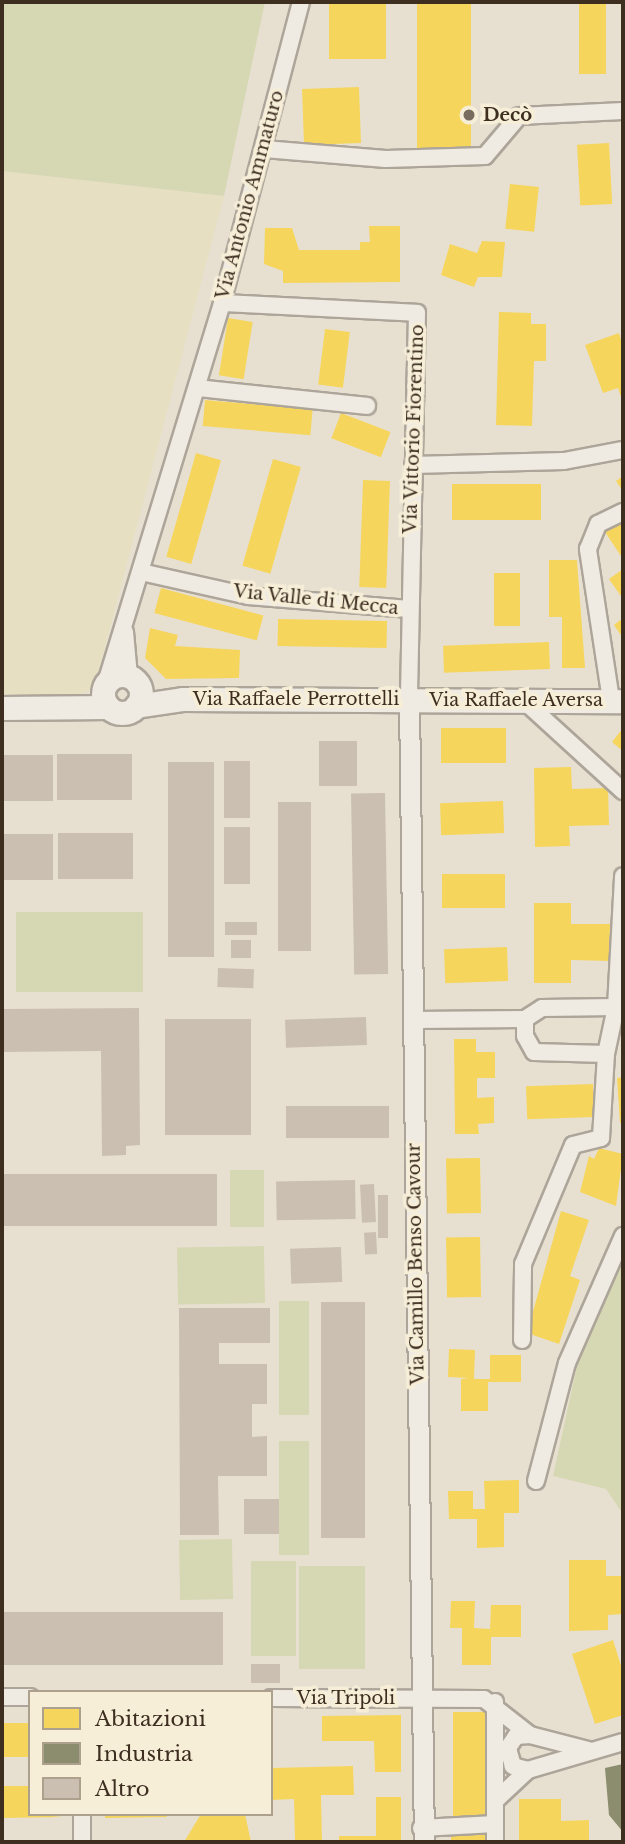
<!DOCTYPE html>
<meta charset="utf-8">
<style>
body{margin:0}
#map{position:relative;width:625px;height:1844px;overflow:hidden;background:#e7e0d1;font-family:"Libre Baskerville",serif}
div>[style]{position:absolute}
.farmland>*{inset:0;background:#e6dfc2}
.green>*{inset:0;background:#d6d7b3;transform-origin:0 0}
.homes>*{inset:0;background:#f6d55c;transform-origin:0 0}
.industry>*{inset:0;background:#8c8c6e}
.building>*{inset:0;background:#cbbfb2;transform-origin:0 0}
.roads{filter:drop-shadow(2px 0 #ada599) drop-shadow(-2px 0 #ada599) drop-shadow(0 2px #ada599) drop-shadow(0 -2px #ada599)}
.minor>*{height:16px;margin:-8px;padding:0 8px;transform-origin:8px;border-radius:8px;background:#efebe3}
.tertiary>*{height:19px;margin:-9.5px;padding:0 9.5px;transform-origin:9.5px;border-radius:9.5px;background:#efebe3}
.secondary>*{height:23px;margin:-11.5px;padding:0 11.5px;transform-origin:11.5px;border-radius:11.5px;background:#efebe3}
.secondary>.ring{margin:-11.5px;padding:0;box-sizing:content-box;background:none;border:23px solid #efebe3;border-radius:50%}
.dots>*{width:19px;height:19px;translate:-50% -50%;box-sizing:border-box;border:4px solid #f7eed8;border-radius:50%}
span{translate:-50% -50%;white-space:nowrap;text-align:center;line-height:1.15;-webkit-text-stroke:7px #f7eed8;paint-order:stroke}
.poi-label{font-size:18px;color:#3d2e20;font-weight:700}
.left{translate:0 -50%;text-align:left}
.street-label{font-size:18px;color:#3d2e20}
.frame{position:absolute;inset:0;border:4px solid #3d2e20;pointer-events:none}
.legend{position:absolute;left:28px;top:1690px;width:245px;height:126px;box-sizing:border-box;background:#f7eed8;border:2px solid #ada18e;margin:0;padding:9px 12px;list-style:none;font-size:21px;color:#3d2e20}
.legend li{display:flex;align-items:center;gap:14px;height:35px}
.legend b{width:35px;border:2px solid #ada18e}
</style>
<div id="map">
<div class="farmland">
<i style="clip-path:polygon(2px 171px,224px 196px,100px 666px,89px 691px,64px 699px,2px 701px)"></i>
</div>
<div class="green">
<i style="clip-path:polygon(2px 2px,265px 2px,224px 196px,2px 171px)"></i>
<i style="left:16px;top:912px;width:127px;height:80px"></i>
<i style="left:264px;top:1170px;width:57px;height:34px;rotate:90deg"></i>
<i style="left:264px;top:1246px;width:57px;height:87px;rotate:89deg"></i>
<i style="clip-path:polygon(623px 1255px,623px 1514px,606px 1489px,553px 1476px,577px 1366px)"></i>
<i style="left:279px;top:1301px;width:30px;height:114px"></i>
<i style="left:279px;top:1441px;width:30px;height:114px"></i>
<i style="left:232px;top:1539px;width:60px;height:53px;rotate:89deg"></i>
<i style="left:251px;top:1561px;width:45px;height:95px"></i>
<i style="left:299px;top:1566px;width:66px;height:103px"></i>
</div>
<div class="homes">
<i style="left:329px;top:2px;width:57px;height:57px"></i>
<i style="left:417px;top:2px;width:54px;height:147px"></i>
<i style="left:579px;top:2px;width:27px;height:72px"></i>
<i style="left:359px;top:87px;width:56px;height:57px;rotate:88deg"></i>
<i style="left:609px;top:143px;width:61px;height:32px;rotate:87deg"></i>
<i style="left:510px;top:184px;width:29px;height:45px;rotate:6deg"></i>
<i style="clip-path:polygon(369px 226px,400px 226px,400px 282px,283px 283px,283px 271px,264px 264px,265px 228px,292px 228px,299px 250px,360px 250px,360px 242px,370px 242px)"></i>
<i style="clip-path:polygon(482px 241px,505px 242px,502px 277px,478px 277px,474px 287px,441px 275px,450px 244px,477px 253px)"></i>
<i style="clip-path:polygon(499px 312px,531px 313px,531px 324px,546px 324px,546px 361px,534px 361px,532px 426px,496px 425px)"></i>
<i style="left:228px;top:318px;width:25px;height:58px;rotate:9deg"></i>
<i style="left:325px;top:329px;width:25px;height:56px;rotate:7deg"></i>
<i style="clip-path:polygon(619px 333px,623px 346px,623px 403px,618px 388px,603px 393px,585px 345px)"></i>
<i style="left:205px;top:400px;width:108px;height:26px;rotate:5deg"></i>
<i style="left:341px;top:413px;width:53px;height:27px;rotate:21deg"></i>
<i style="left:196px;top:453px;width:26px;height:108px;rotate:16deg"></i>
<i style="left:273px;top:459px;width:29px;height:111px;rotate:16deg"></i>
<i style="clip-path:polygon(623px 476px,623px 491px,616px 481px)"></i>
<i style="left:363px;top:480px;width:27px;height:107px;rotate:2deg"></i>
<i style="left:452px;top:484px;width:89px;height:36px"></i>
<i style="clip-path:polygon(623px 519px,623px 559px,605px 532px)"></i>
<i style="clip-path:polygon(549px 560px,577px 560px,585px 668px,562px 668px,562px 617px,549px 617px)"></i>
<i style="clip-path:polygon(623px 569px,623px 599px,609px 579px)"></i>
<i style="left:494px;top:573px;width:26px;height:53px"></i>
<i style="left:161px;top:588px;width:106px;height:26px;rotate:15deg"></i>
<i style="clip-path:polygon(623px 618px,623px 638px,614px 625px)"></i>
<i style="left:278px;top:619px;width:109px;height:27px;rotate:1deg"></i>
<i style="clip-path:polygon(150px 628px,178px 635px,175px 646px,240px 650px,239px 678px,166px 679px,145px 658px)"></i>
<i style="left:549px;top:642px;width:27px;height:106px;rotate:88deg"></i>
<i style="left:441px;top:728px;width:65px;height:35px"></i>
<i style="clip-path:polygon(623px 728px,623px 751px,612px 742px)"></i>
<i style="clip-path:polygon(571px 767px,572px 789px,608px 788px,609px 825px,569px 826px,570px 846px,535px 847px,534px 768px)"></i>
<i style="left:503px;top:801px;width:32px;height:63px;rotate:88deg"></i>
<i style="left:442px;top:874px;width:63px;height:34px"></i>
<i style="clip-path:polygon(534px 903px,571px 903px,571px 924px,610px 924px,609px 961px,571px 960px,571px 983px,534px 983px)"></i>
<i style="left:507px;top:947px;width:34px;height:63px;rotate:88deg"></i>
<i style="clip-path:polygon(454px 1039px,476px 1039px,476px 1052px,495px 1052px,495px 1078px,477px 1078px,477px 1098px,494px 1097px,494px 1123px,478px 1124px,479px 1134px,455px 1134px)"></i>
<i style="clip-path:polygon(623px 1077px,623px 1123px,620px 1123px,617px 1078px)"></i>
<i style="left:593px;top:1084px;width:33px;height:67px;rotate:88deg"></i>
<i style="clip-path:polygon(599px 1148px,623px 1154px,616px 1206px,580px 1192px,589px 1156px,594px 1159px)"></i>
<i style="left:480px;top:1158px;width:55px;height:34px;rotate:89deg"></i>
<i style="clip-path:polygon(561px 1211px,589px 1220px,570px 1276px,580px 1280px,559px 1344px,527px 1333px)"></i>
<i style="left:480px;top:1237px;width:60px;height:34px;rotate:89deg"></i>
<i style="clip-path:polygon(449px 1349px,475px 1350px,474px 1379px,490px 1379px,490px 1355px,521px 1355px,521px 1382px,488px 1382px,488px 1411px,461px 1411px,461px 1379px,469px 1378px,448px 1377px)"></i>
<i style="clip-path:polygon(519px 1480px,519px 1513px,504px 1513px,504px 1547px,477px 1548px,477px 1519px,449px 1519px,448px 1491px,473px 1491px,473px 1509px,485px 1509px,484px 1481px)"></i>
<i style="clip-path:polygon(569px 1560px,606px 1560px,606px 1576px,623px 1576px,623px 1614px,608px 1615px,608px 1630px,569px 1631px)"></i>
<i style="clip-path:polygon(451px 1601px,475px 1601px,474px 1628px,490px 1629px,491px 1605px,521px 1605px,521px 1637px,491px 1637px,491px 1665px,462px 1665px,462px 1628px,450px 1628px)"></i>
<i style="clip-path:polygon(613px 1640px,623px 1672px,623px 1715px,595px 1724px,572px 1654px)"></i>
<i style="left:453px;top:1712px;width:33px;height:104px"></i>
<i style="clip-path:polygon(401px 1715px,401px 1772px,375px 1772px,374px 1741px,322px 1741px,322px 1716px)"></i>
<i style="left:2px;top:1723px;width:28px;height:34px"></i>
<i style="clip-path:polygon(353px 1766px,354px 1795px,321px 1795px,322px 1842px,295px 1842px,294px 1799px,271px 1800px,271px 1768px)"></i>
<i style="clip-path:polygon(2px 1786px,30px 1786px,30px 1814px,63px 1817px,2px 1818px)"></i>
<i style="clip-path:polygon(376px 1797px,401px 1797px,401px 1842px,339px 1842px,339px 1836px,376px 1836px)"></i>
<i style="clip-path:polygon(519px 1799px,561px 1799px,561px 1821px,589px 1820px,589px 1842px,519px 1842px)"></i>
<i style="clip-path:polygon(105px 1814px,167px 1814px,167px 1817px,105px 1818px)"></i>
<i style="clip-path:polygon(201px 1814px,245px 1814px,251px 1842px,184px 1842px)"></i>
<i style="left:485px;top:1834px;width:8px;height:34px;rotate:90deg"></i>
</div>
<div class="industry">
<i style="clip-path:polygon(623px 1764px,623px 1832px,609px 1815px,605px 1768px)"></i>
</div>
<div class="building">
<i style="left:319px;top:741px;width:38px;height:45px"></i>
<i style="left:57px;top:754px;width:75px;height:46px"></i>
<i style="left:2px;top:755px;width:51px;height:46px"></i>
<i style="left:224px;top:761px;width:26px;height:57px"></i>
<i style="left:168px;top:762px;width:46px;height:195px"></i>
<i style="left:385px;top:793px;width:181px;height:34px;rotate:89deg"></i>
<i style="left:278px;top:802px;width:33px;height:149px"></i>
<i style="left:224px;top:827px;width:26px;height:57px"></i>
<i style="left:133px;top:833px;width:46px;height:75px;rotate:90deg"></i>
<i style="left:53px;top:834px;width:46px;height:51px;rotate:90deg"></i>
<i style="left:225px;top:922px;width:32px;height:13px"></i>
<i style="left:231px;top:940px;width:20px;height:18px"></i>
<i style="left:218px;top:968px;width:36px;height:19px;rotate:2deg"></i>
<i style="clip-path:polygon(139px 1008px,140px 1145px,126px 1146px,126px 1155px,102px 1156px,101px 1051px,3px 1052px,3px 1009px)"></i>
<i style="left:366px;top:1017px;width:28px;height:81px;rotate:88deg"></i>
<i style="left:165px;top:1019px;width:86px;height:116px"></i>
<i style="left:389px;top:1106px;width:32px;height:103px;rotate:90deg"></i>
<i style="left:2px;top:1174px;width:215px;height:52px"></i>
<i style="left:355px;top:1180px;width:39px;height:79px;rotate:89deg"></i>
<i style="left:374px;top:1184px;width:38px;height:14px;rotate:87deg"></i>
<i style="left:378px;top:1195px;width:10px;height:43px"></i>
<i style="left:376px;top:1232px;width:22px;height:12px;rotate:87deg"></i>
<i style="left:341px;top:1247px;width:35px;height:51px;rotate:88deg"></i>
<i style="left:321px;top:1302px;width:44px;height:236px"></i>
<i style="clip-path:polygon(179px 1308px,270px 1308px,270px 1343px,219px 1343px,219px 1364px,267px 1364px,267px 1404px,252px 1404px,252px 1437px,267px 1436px,267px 1476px,218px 1476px,219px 1535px,180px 1535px)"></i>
<i style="left:244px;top:1499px;width:35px;height:35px"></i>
<i style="left:223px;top:1612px;width:53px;height:221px;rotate:90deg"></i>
<i style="left:251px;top:1664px;width:29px;height:19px"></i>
</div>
<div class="roads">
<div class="minor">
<i style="left:264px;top:149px;width:122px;rotate:4.7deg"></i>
<i style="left:386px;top:159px;width:99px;rotate:-1.7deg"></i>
<i style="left:485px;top:156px;width:52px;rotate:-49.6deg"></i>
<i style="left:519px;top:116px;width:104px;rotate:-2.8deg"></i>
<i style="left:222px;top:303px;width:195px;rotate:2.9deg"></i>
<i style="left:417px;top:313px;width:387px;rotate:91.2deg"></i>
<i style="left:197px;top:388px;width:171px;rotate:6deg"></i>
<i style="left:413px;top:465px;width:151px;rotate:-1.5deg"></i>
<i style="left:564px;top:461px;width:60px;rotate:-10.6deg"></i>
<i style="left:141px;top:572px;width:110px;rotate:12.6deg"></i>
<i style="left:248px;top:596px;width:162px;rotate:4.6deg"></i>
<i style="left:125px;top:632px;width:45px;rotate:84.9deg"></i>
<i style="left:105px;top:686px;width:400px;rotate:-73deg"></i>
<i style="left:222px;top:303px;width:311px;rotate:-75.3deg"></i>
<i style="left:521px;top:698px;width:138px;rotate:42.4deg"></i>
<i style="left:611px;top:700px;width:153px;rotate:-98.7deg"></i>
<i style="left:588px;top:549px;width:27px;rotate:-68deg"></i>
<i style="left:598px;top:524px;width:28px;rotate:-26deg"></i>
<i style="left:616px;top:1007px;width:131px;rotate:-86.9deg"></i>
<i style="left:413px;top:1020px;width:112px;rotate:-0.5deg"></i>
<i style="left:525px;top:1019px;width:20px;rotate:-33deg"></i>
<i style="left:542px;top:1008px;width:74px;rotate:-0.8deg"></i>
<i style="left:616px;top:1007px;width:48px;rotate:102deg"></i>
<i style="left:606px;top:1054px;width:72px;rotate:-178.4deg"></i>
<i style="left:534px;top:1052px;width:18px;rotate:-119deg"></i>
<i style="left:525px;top:1036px;width:17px;rotate:-90deg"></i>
<i style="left:522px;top:1340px;width:76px;rotate:-89.2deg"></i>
<i style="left:523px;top:1264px;width:129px;rotate:-67.2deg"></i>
<i style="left:573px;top:1145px;width:29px;rotate:-14deg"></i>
<i style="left:601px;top:1138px;width:84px;rotate:-86.6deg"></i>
<i style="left:536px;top:1481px;width:122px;rotate:-75.3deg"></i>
<i style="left:567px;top:1363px;width:139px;rotate:-66.2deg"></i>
<i style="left:2px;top:1697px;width:28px"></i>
<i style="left:271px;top:1698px;width:213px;rotate:0.3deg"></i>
<i style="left:484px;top:1699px;width:58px;rotate:38deg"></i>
<i style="left:530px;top:1735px;width:60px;rotate:14.5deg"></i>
<i style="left:495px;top:1702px;width:140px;rotate:90deg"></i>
<i style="left:528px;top:1770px;width:16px;rotate:-165deg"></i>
<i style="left:513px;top:1766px;width:19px;rotate:-106deg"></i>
<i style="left:508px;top:1748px;width:14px;rotate:-56deg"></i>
<i style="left:516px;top:1736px;width:14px;rotate:-4deg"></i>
<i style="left:496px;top:1800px;width:44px;rotate:-43.2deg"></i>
<i style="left:528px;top:1770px;width:99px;rotate:-16.4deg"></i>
<i style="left:82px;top:1814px;width:28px;rotate:90deg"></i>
<i style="left:421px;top:1828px;width:74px;rotate:-3.1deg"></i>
</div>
<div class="tertiary">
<i style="left:409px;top:700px;width:1142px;rotate:89.25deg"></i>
</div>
<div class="secondary">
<i class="ring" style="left:103px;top:675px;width:15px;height:15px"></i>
<i style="left:136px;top:706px;width:48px;rotate:-8.5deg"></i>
<i style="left:183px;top:699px;width:440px;rotate:0.3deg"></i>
<i style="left:2px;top:708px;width:106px;rotate:-0.5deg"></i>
</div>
</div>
<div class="dots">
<i style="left:469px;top:115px;background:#786c5e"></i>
</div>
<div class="poi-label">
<span class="left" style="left:483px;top:115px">Decò</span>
</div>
<div class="street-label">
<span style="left:250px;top:195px;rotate:-75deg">Via Antonio Ammaturo</span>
<span style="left:414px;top:429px;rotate:-88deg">Via Vittorio Fiorentino</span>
<span style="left:316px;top:600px;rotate:6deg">Via Valle di Mecca</span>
<span style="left:296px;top:699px">Via Raffaele Perrottelli</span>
<span style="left:516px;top:700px">Via Raffaele Aversa</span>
<span style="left:416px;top:1264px;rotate:-91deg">Via Camillo Benso Cavour</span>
<span style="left:346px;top:1698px">Via Tripoli</span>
</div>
<div class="frame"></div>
<ul class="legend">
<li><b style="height:19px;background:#f6d55c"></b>Abitazioni</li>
<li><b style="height:19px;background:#8c8c6e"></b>Industria</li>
<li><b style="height:19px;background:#cbbfb2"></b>Altro</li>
</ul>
</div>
